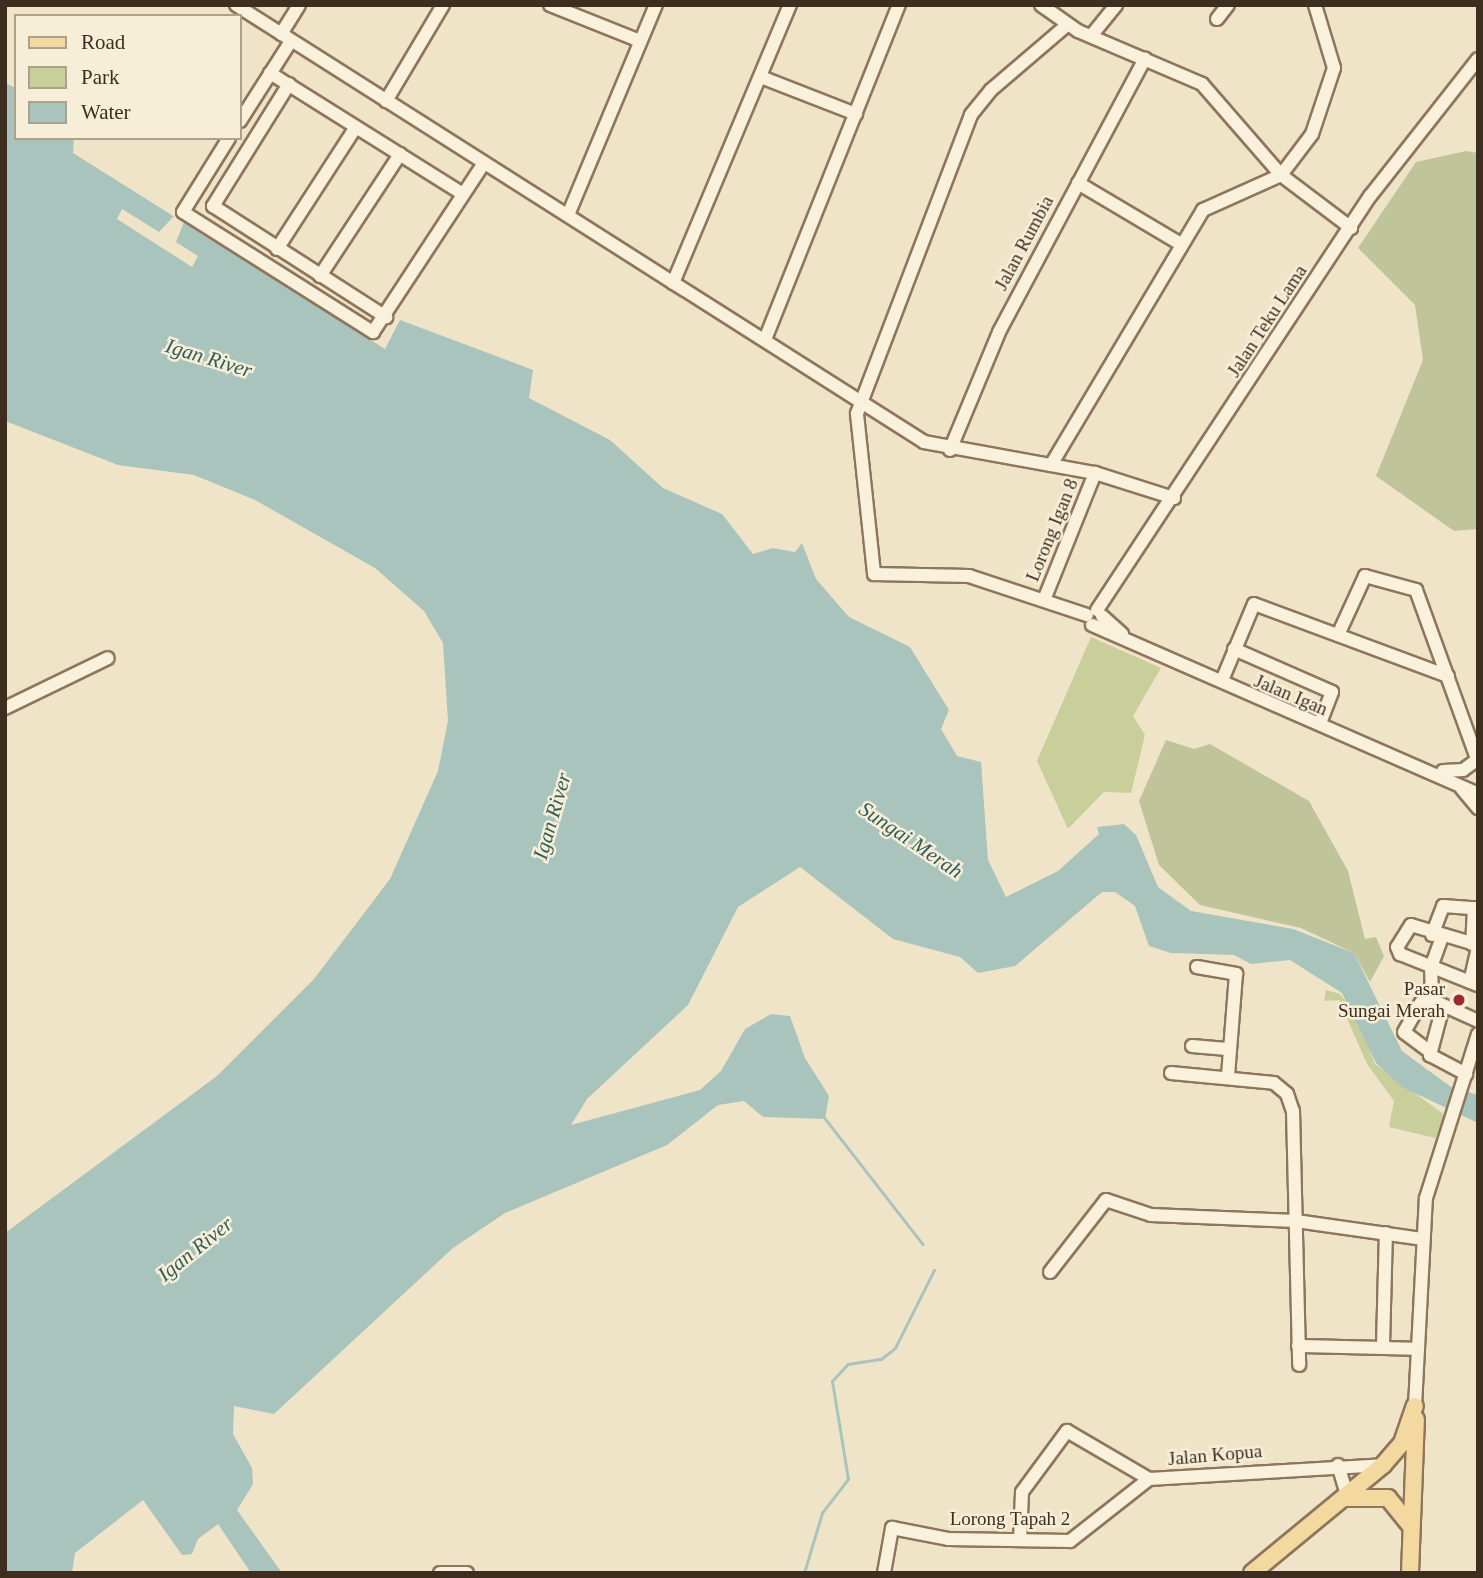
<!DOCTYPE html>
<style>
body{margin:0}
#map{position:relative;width:1483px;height:1578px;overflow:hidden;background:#f0e4c8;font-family:Georgia,serif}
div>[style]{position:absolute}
.green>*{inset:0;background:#c9cf9b}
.cemetery>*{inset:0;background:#bfc49a}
.water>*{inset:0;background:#a9c4bc}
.pier>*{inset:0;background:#f0e4c8}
.stream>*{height:2.5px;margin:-1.25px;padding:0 1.25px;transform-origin:1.25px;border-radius:1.25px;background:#a9c4bc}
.roads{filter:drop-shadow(2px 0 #8d765c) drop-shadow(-2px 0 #8d765c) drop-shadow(0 2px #8d765c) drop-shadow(0 -2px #8d765c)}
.minor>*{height:12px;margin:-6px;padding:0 6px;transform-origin:6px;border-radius:6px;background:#faf1dc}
.major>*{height:16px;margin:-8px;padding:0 8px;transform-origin:8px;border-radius:8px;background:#f3d9a0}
.dots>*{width:19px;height:19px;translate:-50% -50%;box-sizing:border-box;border:4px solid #f7eed8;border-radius:50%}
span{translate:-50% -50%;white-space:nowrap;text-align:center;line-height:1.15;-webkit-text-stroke:5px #f7eed8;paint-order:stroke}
.street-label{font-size:19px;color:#3d2e20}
.poi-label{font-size:19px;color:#3d2e20}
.right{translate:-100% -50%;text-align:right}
.water-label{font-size:21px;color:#2f5d5a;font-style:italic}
.frame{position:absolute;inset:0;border:7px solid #3d2e20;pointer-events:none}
.legend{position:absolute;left:14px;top:14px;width:228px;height:126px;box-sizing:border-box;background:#f7eed8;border:2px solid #ada18e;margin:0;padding:9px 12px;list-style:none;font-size:21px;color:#3d2e20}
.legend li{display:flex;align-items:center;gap:14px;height:35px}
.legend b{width:35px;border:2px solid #ada18e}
</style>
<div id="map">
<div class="green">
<i style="clip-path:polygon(1091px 637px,1161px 668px,1133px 716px,1145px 735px,1131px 793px,1104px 792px,1068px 829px,1037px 761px)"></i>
<i style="clip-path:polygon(1326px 990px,1340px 994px,1356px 1015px,1375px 1064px,1446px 1116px,1435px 1138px,1389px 1127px,1394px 1101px,1367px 1064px,1339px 1000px,1324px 1001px)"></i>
</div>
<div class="cemetery">
<i style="clip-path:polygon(1466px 151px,1478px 153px,1478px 529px,1454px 531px,1376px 476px,1423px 360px,1415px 305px,1358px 248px,1416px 162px)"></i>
<i style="clip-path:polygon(1166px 740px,1194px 749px,1210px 744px,1309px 801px,1348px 871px,1365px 939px,1376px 937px,1384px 956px,1370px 982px,1354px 953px,1301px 928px,1200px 905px,1159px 865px,1139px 801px)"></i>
</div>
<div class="water">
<i style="clip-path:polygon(5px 83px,16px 88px,16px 138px,74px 138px,73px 153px,385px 349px,400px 320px,533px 370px,529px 398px,610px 440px,663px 488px,722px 514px,753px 554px,773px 548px,795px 552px,802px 543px,816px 579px,849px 617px,910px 647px,949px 710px,941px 729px,957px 756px,981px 762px,988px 860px,1006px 897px,1058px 871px,1099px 834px,1097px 827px,1124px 824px,1136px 835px,1158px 887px,1191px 911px,1293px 929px,1354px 953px,1402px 1051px,1451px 1087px,1478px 1095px,1478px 1123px,1402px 1087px,1376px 1063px,1342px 993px,1290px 960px,1251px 964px,1234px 955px,1171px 953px,1149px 946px,1135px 906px,1115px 892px,1102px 892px,1015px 966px,978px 973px,960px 957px,893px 939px,800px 867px,738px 907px,688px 1005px,587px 1099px,571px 1125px,700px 1090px,721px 1071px,745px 1029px,771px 1014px,790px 1016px,805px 1058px,829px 1096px,825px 1119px,763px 1117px,744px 1101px,718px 1105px,667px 1145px,505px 1213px,453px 1248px,274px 1414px,234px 1406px,233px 1434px,252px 1468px,253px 1484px,237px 1510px,282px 1573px,251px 1573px,218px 1524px,198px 1539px,192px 1554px,182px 1555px,143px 1500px,75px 1553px,72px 1573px,5px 1573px,5px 1233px,217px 1076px,314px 979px,390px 879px,438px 771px,448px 721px,443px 643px,424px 611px,375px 568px,255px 500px,194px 475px,118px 465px,5px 421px)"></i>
</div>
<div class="pier">
<i style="clip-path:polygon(122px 209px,159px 232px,175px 215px,184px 222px,176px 242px,198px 256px,192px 267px,117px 219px)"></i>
</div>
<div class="stream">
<i style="left:824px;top:1117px;width:161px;rotate:52.1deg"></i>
<i style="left:804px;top:1573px;width:63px;rotate:-73.3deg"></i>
<i style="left:822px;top:1513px;width:43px;rotate:-52.6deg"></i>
<i style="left:848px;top:1479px;width:99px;rotate:-99.3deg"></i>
<i style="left:832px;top:1381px;width:23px;rotate:-47deg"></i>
<i style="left:848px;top:1364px;width:33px;rotate:-9deg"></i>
<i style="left:881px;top:1359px;width:18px;rotate:-38deg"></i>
<i style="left:895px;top:1348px;width:87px;rotate:-63.4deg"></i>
</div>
<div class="roads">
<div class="minor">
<i style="left:236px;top:5px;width:815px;rotate:32.42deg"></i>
<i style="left:924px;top:442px;width:174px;rotate:10.3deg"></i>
<i style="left:1095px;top:473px;width:83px;rotate:17.6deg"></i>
<i style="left:550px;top:5px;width:97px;rotate:21.8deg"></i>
<i style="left:1041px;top:5px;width:45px;rotate:35.1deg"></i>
<i style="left:1078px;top:31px;width:135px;rotate:23.1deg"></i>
<i style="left:1202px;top:84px;width:121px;rotate:49deg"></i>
<i style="left:1281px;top:175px;width:51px;rotate:-52.9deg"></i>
<i style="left:1312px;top:134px;width:70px;rotate:-71.6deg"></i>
<i style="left:1334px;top:68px;width:66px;rotate:-106.8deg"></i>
<i style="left:1217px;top:19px;width:18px;rotate:-52deg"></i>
<i style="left:1067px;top:25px;width:100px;rotate:139.5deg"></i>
<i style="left:991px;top:90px;width:32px;rotate:129deg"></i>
<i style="left:971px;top:115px;width:320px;rotate:110.9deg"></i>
<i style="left:857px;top:414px;width:161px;rotate:83.9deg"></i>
<i style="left:874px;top:574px;width:95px;rotate:1.2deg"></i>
<i style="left:969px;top:576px;width:124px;rotate:18.3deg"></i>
<i style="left:281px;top:34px;width:34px;rotate:-58deg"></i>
<i style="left:1091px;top:36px;width:40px;rotate:-51deg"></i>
<i style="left:270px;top:73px;width:228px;rotate:32.1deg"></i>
<i style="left:761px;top:77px;width:102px;rotate:21.3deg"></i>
<i style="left:289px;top:84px;width:144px;rotate:121.9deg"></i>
<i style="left:213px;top:206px;width:206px;rotate:32.7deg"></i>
<i style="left:386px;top:101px;width:112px;rotate:-59.3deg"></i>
<i style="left:240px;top:121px;width:95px;rotate:-57.5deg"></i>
<i style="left:229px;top:138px;width:87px;rotate:121.9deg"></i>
<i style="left:183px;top:212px;width:225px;rotate:32.3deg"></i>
<i style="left:373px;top:332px;width:202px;rotate:-56.7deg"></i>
<i style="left:1078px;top:183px;width:117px;rotate:30.7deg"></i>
<i style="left:568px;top:215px;width:228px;rotate:-67.3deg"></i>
<i style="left:277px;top:249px;width:145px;rotate:-57.1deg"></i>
<i style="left:320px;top:276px;width:146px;rotate:-56.7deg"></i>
<i style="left:673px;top:283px;width:302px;rotate:-67.2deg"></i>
<i style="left:766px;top:337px;width:358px;rotate:-68.2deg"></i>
<i style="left:950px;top:450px;width:128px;rotate:-67.4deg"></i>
<i style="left:999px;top:332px;width:310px;rotate:-61.9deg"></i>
<i style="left:1051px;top:465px;width:297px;rotate:-59.2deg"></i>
<i style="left:1203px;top:210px;width:85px;rotate:-24.2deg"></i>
<i style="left:1281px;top:175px;width:88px;rotate:37.1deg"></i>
<i style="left:1044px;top:600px;width:137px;rotate:-68.1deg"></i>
<i style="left:1097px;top:610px;width:497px;rotate:-56.6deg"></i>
<i style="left:1371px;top:195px;width:173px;rotate:-51.8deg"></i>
<i style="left:1102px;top:616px;width:27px;rotate:42deg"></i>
<i style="left:1092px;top:625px;width:421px;rotate:23.6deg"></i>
<i style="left:1338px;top:635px;width:65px;rotate:-65.4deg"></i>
<i style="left:1365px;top:576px;width:53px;rotate:15.4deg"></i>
<i style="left:1416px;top:590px;width:182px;rotate:70.1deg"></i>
<i style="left:1234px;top:649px;width:107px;rotate:23.7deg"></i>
<i style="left:1332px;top:692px;width:31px;rotate:111deg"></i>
<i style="left:1223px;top:678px;width:80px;rotate:-67.3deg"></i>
<i style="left:1254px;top:604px;width:207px;rotate:20.4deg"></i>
<i style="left:5px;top:708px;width:114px;rotate:-25.9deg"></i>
<i style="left:1443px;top:771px;width:20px;rotate:-3deg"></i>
<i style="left:1463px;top:770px;width:17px;rotate:-36deg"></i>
<i style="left:1462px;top:789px;width:25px;rotate:50deg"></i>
<i style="left:1432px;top:935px;width:31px;rotate:-69deg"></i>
<i style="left:1443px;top:906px;width:31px;rotate:4deg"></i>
<i style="left:1474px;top:908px;width:36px;rotate:93deg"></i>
<i style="left:1442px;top:937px;width:32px;rotate:110deg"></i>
<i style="left:1431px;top:967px;width:33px;rotate:88deg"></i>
<i style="left:1432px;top:1000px;width:51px;rotate:24.5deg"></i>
<i style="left:1478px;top:945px;width:70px;rotate:-163.4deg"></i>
<i style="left:1411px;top:925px;width:26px;rotate:122deg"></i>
<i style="left:1397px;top:947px;width:8px;rotate:67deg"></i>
<i style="left:1400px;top:954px;width:84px;rotate:21.7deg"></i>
<i style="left:1197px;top:967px;width:40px;rotate:10deg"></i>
<i style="left:1236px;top:974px;width:102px;rotate:94.5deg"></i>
<i style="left:1470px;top:982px;width:35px;rotate:-77deg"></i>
<i style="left:1442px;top:1010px;width:47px;rotate:104.9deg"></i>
<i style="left:1430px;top:1055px;width:41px;rotate:27.8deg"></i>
<i style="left:1192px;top:1046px;width:38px;rotate:5deg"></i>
<i style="left:1429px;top:1051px;width:31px;rotate:-143deg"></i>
<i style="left:1404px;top:1032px;width:34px;rotate:-60deg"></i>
<i style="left:1421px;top:1003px;width:11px;rotate:-15deg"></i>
<i style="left:1171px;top:1073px;width:103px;rotate:5.5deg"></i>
<i style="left:1274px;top:1083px;width:17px;rotate:40deg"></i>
<i style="left:1287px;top:1094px;width:18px;rotate:71deg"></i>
<i style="left:1293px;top:1111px;width:254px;rotate:88.6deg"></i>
<i style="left:1050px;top:1272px;width:91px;rotate:-52.1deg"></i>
<i style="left:1106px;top:1200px;width:47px;rotate:18.4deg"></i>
<i style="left:1151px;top:1215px;width:145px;rotate:2.4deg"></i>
<i style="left:1296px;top:1221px;width:127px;rotate:8.1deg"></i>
<i style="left:1383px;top:1345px;width:112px;rotate:-88.5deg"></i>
<i style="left:1298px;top:1346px;width:120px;rotate:1.4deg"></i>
<i style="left:1415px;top:1406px;width:208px;rotate:-87deg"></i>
<i style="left:1426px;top:1198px;width:172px;rotate:-72.4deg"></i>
<i style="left:1338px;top:1465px;width:31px;rotate:73deg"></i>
<i style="left:1020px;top:1540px;width:48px;rotate:-87.6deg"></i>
<i style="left:1022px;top:1492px;width:76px;rotate:-53.6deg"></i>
<i style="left:1067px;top:1431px;width:95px;rotate:30.3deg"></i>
<i style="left:1149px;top:1479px;width:234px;rotate:-3.4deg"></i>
<i style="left:440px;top:1573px;width:27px"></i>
<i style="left:884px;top:1573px;width:46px;rotate:-79.9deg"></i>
<i style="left:892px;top:1528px;width:57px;rotate:11.1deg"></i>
<i style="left:948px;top:1539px;width:122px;rotate:0.9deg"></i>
<i style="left:1070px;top:1541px;width:100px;rotate:-38.1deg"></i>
</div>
<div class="major">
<i style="left:1344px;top:1498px;width:44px"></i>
<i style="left:1388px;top:1498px;width:36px;rotate:51deg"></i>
<i style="left:1252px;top:1573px;width:170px;rotate:-39.5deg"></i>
<i style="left:1383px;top:1465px;width:29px;rotate:-49deg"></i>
<i style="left:1402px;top:1443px;width:39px;rotate:-71deg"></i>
<i style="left:1410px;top:1573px;width:154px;rotate:-87.8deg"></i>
</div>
</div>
<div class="dots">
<i style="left:1459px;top:1000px;background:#9e2a2b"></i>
</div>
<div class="street-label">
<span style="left:1024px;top:243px;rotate:-62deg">Jalan Rumbia</span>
<span style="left:1267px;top:321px;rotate:-57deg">Jalan Teku Lama</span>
<span style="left:1052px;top:530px;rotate:-68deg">Lorong Igan 8</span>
<span style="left:1291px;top:695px;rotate:23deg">Jalan Igan</span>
<span style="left:1215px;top:1455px;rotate:-5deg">Jalan Kopua</span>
<span style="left:1010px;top:1519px">Lorong Tapah 2</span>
</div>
<div class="poi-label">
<span class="right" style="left:1445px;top:1000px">Pasar<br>Sungai Merah</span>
</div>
<div class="water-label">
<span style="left:209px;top:358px;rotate:17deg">Igan River</span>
<span style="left:552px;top:816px;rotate:-74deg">Igan River</span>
<span style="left:911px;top:840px;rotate:34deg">Sungai Merah</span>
<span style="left:195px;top:1249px;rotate:-39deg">Igan River</span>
</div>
<div class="frame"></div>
<ul class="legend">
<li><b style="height:9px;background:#f3d9a0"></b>Road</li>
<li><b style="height:19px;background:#c9cf9b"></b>Park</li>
<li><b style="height:19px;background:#a9c4bc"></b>Water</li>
</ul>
</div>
